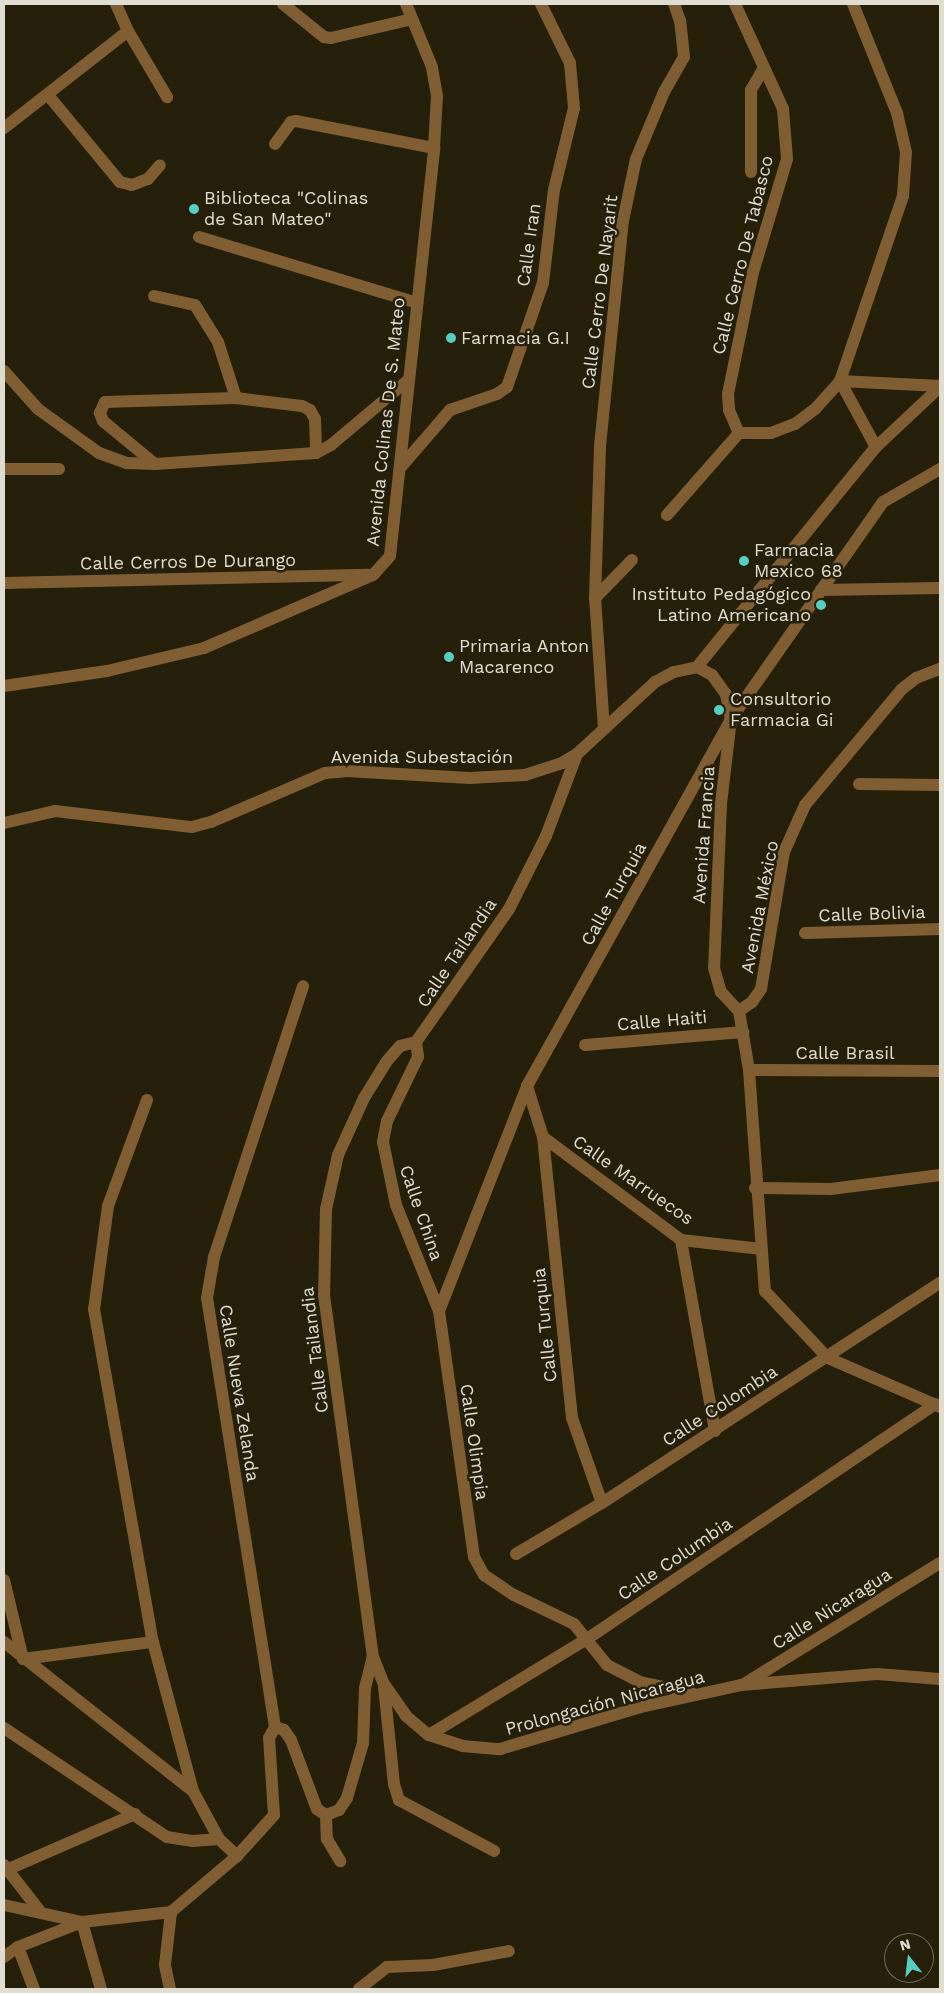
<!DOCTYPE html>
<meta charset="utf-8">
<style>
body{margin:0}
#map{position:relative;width:944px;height:1993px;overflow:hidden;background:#261f0a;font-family:"Work Sans",sans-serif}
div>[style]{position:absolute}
.minor>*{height:12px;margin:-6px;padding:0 6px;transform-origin:6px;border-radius:6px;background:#805e33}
.dots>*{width:14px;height:14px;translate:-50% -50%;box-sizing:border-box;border:2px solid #261f0a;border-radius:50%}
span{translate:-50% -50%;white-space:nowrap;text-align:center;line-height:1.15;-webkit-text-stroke:5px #261f0a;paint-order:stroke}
.poi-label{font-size:18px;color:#e1dcd0}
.left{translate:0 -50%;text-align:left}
.right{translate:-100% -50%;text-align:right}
.street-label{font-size:18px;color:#e1dcd0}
.frame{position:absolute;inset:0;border:5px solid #e1dcd0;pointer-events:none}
.north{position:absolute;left:884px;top:1933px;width:50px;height:50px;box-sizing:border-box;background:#261f0a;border:1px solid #716b59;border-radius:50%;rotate:344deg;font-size:14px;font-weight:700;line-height:20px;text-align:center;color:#e1dcd0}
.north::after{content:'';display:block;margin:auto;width:18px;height:22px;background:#57cec2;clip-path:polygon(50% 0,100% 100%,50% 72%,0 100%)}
</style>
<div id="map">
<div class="minor">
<i style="left:116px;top:4px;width:30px;rotate:66deg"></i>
<i style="left:128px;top:31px;width:77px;rotate:59.4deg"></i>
<i style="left:283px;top:4px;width:53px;rotate:38.8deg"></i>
<i style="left:324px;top:37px;width:7px;rotate:8deg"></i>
<i style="left:331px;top:38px;width:83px;rotate:-13.2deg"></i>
<i style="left:735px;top:4px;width:115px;rotate:65.4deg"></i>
<i style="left:783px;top:109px;width:50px;rotate:85.4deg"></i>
<i style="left:787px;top:159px;width:118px;rotate:106.7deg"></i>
<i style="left:753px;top:272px;width:125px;rotate:101.6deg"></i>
<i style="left:728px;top:394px;width:16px;rotate:86deg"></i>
<i style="left:729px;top:410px;width:25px;rotate:67deg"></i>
<i style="left:853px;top:4px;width:118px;rotate:68deg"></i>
<i style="left:897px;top:113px;width:40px;rotate:77deg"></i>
<i style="left:906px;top:152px;width:44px;rotate:93.9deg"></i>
<i style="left:903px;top:196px;width:195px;rotate:108.8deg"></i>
<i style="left:840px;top:381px;width:75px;rotate:61.4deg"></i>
<i style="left:48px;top:95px;width:113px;rotate:50.4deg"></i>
<i style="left:120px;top:182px;width:12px;rotate:14deg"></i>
<i style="left:132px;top:185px;width:17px;rotate:-21deg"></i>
<i style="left:148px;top:179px;width:18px;rotate:-49deg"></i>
<i style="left:4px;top:128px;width:157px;rotate:-38deg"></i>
<i style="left:275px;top:144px;width:27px;rotate:-54deg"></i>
<i style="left:291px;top:122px;width:5px;rotate:-11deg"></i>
<i style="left:296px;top:121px;width:141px;rotate:11.1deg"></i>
<i style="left:751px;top:172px;width:82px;rotate:-90deg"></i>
<i style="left:751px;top:90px;width:24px;rotate:-60deg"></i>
<i style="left:199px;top:237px;width:228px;rotate:16.8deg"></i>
<i style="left:154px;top:296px;width:42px;rotate:12.4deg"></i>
<i style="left:195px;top:305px;width:44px;rotate:58.1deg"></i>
<i style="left:218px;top:342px;width:59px;rotate:72.2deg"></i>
<i style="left:4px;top:371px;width:51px;rotate:48.2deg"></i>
<i style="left:38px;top:409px;width:75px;rotate:35.8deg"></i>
<i style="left:99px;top:453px;width:30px;rotate:20deg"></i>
<i style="left:127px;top:463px;width:28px;rotate:2deg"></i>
<i style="left:155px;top:464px;width:161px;rotate:-3.9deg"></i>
<i style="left:316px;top:453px;width:17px;rotate:-28deg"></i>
<i style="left:331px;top:445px;width:99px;rotate:-40.1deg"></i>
<i style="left:739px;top:433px;width:32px"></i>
<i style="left:771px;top:433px;width:26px;rotate:-21deg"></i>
<i style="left:795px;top:424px;width:26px;rotate:-37deg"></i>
<i style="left:816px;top:408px;width:36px;rotate:-48deg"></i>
<i style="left:840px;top:381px;width:100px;rotate:2.9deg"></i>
<i style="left:155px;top:464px;width:67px;rotate:-140.4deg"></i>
<i style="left:103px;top:421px;width:9px;rotate:-111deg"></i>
<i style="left:100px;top:413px;width:12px;rotate:-66deg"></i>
<i style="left:105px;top:402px;width:131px;rotate:-1.7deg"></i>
<i style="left:236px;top:398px;width:66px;rotate:6.9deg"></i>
<i style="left:302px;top:406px;width:9px;rotate:27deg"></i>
<i style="left:310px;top:410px;width:10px;rotate:61deg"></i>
<i style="left:315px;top:419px;width:34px;rotate:88deg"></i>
<i style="left:400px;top:468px;width:77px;rotate:-49.2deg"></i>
<i style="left:450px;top:410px;width:50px;rotate:-18.8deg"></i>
<i style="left:497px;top:394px;width:12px;rotate:-35deg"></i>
<i style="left:507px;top:387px;width:110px;rotate:-70.9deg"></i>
<i style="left:543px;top:283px;width:94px;rotate:-83.3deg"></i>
<i style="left:554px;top:190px;width:84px;rotate:-76.3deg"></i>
<i style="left:574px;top:108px;width:45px;rotate:-95.1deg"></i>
<i style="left:570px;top:63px;width:66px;rotate:-116.2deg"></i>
<i style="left:4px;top:469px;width:55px"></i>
<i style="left:667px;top:515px;width:109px;rotate:-48.7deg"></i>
<i style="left:4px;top:583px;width:364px;rotate:-1.3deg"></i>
<i style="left:821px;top:590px;width:119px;rotate:-1deg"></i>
<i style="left:595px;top:598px;width:53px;rotate:-45.8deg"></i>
<i style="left:697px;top:667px;width:284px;rotate:-50.9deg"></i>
<i style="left:876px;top:447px;width:88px;rotate:-43.2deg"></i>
<i style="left:697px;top:667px;width:17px;rotate:28deg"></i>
<i style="left:712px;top:675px;width:24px;rotate:54deg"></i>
<i style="left:726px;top:694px;width:25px;rotate:79deg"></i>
<i style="left:731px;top:719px;width:86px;rotate:96.7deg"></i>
<i style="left:721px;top:804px;width:164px;rotate:92.4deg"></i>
<i style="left:714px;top:968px;width:25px;rotate:74deg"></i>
<i style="left:721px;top:992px;width:26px;rotate:47deg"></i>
<i style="left:4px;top:686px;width:104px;rotate:-8.3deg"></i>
<i style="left:107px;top:671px;width:100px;rotate:-13.3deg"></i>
<i style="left:204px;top:648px;width:184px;rotate:-23.4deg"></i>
<i style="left:373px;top:575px;width:25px;rotate:-48deg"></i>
<i style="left:390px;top:556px;width:410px;rotate:-83.8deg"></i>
<i style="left:434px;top:148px;width:52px;rotate:-86.7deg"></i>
<i style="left:437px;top:96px;width:29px;rotate:-100deg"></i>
<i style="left:432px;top:67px;width:68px;rotate:-112.4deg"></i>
<i style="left:604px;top:729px;width:131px;rotate:-93.9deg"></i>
<i style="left:595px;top:598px;width:152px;rotate:-88.1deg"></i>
<i style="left:600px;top:446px;width:226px;rotate:-84.2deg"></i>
<i style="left:623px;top:221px;width:63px;rotate:-78.2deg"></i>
<i style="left:636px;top:159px;width:73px;rotate:-67.3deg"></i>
<i style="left:664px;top:92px;width:40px;rotate:-60.3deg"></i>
<i style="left:684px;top:57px;width:36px;rotate:-96deg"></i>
<i style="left:680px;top:21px;width:18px;rotate:-109deg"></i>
<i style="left:859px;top:784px;width:81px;rotate:0.7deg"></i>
<i style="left:4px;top:823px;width:52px;rotate:-13.2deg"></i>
<i style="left:55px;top:811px;width:138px;rotate:6.7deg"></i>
<i style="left:192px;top:827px;width:20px;rotate:-15deg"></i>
<i style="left:211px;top:822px;width:124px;rotate:-23.3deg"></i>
<i style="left:325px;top:773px;width:21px;rotate:-5deg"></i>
<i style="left:346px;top:771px;width:124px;rotate:3.2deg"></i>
<i style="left:470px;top:778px;width:55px;rotate:-3.1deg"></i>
<i style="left:525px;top:775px;width:39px;rotate:-18deg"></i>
<i style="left:562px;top:763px;width:17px;rotate:-31deg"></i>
<i style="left:577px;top:754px;width:106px;rotate:-42.7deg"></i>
<i style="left:655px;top:682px;width:21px;rotate:-28deg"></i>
<i style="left:674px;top:672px;width:24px;rotate:-12deg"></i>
<i style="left:805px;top:933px;width:135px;rotate:-1.7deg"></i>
<i style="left:739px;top:1011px;width:60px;rotate:80.4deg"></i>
<i style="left:749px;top:1070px;width:222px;rotate:85.9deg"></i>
<i style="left:765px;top:1291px;width:92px;rotate:46.8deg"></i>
<i style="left:828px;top:1358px;width:122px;rotate:23.6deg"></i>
<i style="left:739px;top:1011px;width:16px;rotate:-35deg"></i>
<i style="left:752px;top:1002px;width:16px;rotate:-55deg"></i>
<i style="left:761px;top:989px;width:139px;rotate:-80.5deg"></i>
<i style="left:784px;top:852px;width:51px;rotate:-65.9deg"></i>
<i style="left:805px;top:805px;width:151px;rotate:-50.1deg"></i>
<i style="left:902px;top:689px;width:18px;rotate:-38deg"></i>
<i style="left:916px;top:678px;width:26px;rotate:-21deg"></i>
<i style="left:416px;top:1042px;width:16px;rotate:166deg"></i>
<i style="left:400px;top:1046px;width:20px;rotate:131deg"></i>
<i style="left:387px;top:1061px;width:44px;rotate:121.9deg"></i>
<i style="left:364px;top:1098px;width:63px;rotate:114.5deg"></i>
<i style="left:338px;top:1155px;width:55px;rotate:102.5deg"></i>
<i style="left:326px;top:1209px;width:86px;rotate:91.3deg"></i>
<i style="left:324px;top:1295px;width:365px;rotate:82.3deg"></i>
<i style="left:373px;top:1657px;width:29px;rotate:68deg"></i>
<i style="left:384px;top:1684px;width:39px;rotate:55deg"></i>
<i style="left:406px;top:1716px;width:30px;rotate:40deg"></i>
<i style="left:429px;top:1735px;width:35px;rotate:18deg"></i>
<i style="left:462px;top:1746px;width:38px;rotate:5deg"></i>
<i style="left:500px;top:1749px;width:147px;rotate:-16.6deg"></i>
<i style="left:641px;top:1707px;width:102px;rotate:-12.4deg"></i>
<i style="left:741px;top:1685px;width:136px;rotate:-4.6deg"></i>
<i style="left:877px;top:1674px;width:63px;rotate:4.5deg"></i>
<i style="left:416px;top:1042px;width:15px;rotate:82deg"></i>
<i style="left:418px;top:1057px;width:71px;rotate:115.8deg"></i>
<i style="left:387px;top:1121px;width:21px;rotate:101deg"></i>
<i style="left:383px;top:1142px;width:64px;rotate:78.3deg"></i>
<i style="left:396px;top:1205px;width:114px;rotate:67.9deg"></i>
<i style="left:439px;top:1311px;width:248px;rotate:81.9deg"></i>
<i style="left:474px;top:1557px;width:21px;rotate:61deg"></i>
<i style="left:484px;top:1575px;width:36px;rotate:34deg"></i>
<i style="left:514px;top:1595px;width:67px;rotate:25.8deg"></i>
<i style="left:574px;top:1624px;width:53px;rotate:51.2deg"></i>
<i style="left:607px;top:1665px;width:37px;rotate:27deg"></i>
<i style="left:640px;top:1682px;width:53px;rotate:11.9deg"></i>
<i style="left:416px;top:1042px;width:162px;rotate:-55deg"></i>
<i style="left:509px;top:909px;width:82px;rotate:-63.1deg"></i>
<i style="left:546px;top:836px;width:88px;rotate:-69.3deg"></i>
<i style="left:585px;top:1045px;width:159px;rotate:-4.7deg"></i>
<i style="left:749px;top:1070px;width:191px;rotate:0.3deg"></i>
<i style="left:527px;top:1086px;width:53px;rotate:72.6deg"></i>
<i style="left:543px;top:1137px;width:172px;rotate:36.7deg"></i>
<i style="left:681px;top:1240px;width:81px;rotate:6.4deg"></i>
<i style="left:147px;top:1100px;width:113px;rotate:110.2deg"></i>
<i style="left:108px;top:1206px;width:104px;rotate:97.7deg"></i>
<i style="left:94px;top:1309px;width:338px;rotate:80deg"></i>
<i style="left:153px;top:1642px;width:154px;rotate:75deg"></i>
<i style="left:543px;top:1137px;width:282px;rotate:84.1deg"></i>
<i style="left:572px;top:1418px;width:90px;rotate:70.6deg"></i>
<i style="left:755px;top:1188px;width:76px;rotate:0.8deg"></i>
<i style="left:831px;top:1189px;width:110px;rotate:-7.3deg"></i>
<i style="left:681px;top:1240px;width:194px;rotate:79.9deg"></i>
<i style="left:439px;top:1311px;width:242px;rotate:-68.6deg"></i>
<i style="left:527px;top:1086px;width:420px;rotate:-60.9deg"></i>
<i style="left:731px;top:719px;width:265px;rotate:-55deg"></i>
<i style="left:883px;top:502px;width:66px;rotate:-30.1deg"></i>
<i style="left:516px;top:1554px;width:100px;rotate:-30.7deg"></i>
<i style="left:602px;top:1503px;width:403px;rotate:-33.1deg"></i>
<i style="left:4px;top:1580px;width:81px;rotate:76.5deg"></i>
<i style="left:23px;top:1659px;width:131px;rotate:-7.5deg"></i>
<i style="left:4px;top:1642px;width:241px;rotate:38.3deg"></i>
<i style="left:193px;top:1791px;width:55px;rotate:61.6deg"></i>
<i style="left:219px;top:1839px;width:25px;rotate:43deg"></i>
<i style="left:744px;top:1684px;width:230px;rotate:-31.7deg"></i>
<i style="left:384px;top:1686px;width:99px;rotate:84.2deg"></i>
<i style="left:394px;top:1784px;width:17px;rotate:73deg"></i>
<i style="left:399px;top:1800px;width:108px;rotate:28.2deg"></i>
<i style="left:275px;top:1727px;width:434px;rotate:-99deg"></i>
<i style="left:207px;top:1298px;width:42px;rotate:-80.3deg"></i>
<i style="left:214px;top:1257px;width:285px;rotate:-71.8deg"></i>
<i style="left:275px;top:1727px;width:9px;rotate:18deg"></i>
<i style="left:284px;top:1730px;width:12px;rotate:55deg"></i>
<i style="left:291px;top:1740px;width:74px;rotate:69.4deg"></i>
<i style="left:317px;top:1809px;width:11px;rotate:34deg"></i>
<i style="left:326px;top:1815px;width:14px;rotate:-21deg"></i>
<i style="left:339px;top:1810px;width:14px;rotate:-56deg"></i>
<i style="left:347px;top:1798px;width:57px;rotate:-73.8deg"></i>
<i style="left:363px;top:1743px;width:55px;rotate:-87.9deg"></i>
<i style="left:365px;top:1688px;width:32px;rotate:-76deg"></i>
<i style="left:4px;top:1728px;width:196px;rotate:33.8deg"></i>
<i style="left:167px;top:1837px;width:25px;rotate:9deg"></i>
<i style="left:192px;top:1841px;width:27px;rotate:-4deg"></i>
<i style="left:429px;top:1735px;width:185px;rotate:-31.3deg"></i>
<i style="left:587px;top:1639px;width:420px;rotate:-34deg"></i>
<i style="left:326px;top:1815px;width:24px;rotate:88deg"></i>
<i style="left:327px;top:1839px;width:26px;rotate:59deg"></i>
<i style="left:4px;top:1865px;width:57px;rotate:52.1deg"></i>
<i style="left:4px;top:1871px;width:143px;rotate:-23.5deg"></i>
<i style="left:4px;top:1905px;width:80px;rotate:12.3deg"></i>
<i style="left:82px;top:1922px;width:90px;rotate:-6.4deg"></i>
<i style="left:171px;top:1912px;width:87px;rotate:-40.3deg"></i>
<i style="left:237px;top:1856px;width:55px;rotate:-47.9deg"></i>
<i style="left:274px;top:1815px;width:77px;rotate:-93.7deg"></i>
<i style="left:269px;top:1738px;width:13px;rotate:-61deg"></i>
<i style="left:18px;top:1947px;width:45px;rotate:69.1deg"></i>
<i style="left:4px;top:1957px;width:17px;rotate:-36deg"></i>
<i style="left:18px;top:1947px;width:69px;rotate:-21.3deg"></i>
<i style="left:82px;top:1922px;width:70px;rotate:74.2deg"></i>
<i style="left:170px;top:1989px;width:25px;rotate:-102deg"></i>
<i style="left:165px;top:1965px;width:53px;rotate:-83.5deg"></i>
<i style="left:359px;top:1989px;width:36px;rotate:-38deg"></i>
<i style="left:387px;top:1967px;width:46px;rotate:-2.5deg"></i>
<i style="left:433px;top:1965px;width:77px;rotate:-10.4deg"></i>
</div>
<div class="dots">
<i style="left:194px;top:209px;background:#57cec2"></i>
<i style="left:451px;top:338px;background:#57cec2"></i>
<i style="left:744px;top:561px;background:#57cec2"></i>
<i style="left:821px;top:605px;background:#57cec2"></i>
<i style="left:449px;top:657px;background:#57cec2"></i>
<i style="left:719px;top:710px;background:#57cec2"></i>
</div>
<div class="poi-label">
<span class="left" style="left:204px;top:209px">Biblioteca "Colinas<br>de San Mateo"</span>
<span class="left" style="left:461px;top:338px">Farmacia G.I</span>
<span class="left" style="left:754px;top:561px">Farmacia<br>Mexico 68</span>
<span class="right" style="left:811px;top:605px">Instituto Pedagógico<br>Latino Americano</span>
<span class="left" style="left:459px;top:657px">Primaria Anton<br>Macarenco</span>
<span class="left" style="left:730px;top:710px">Consultorio<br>Farmacia Gi</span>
</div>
<div class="street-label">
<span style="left:529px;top:245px;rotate:-82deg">Calle Iran</span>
<span style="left:743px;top:255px;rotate:-76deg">Calle Cerro De Tabasco</span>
<span style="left:600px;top:292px;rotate:-83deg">Calle Cerro De Nayarit</span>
<span style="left:386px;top:422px;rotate:-84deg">Avenida Colinas De S. Mateo</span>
<span style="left:188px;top:562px;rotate:-1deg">Calle Cerros De Durango</span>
<span style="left:422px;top:757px">Avenida Subestación</span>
<span style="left:704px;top:835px;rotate:-86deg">Avenida Francia</span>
<span style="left:614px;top:894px;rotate:-61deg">Calle Turquia</span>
<span style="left:760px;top:907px;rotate:-79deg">Avenida México</span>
<span style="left:872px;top:914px;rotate:-2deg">Calle Bolivia</span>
<span style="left:457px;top:953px;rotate:-56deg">Calle Tailandia</span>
<span style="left:662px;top:1021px;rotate:-5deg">Calle Haiti</span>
<span style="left:845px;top:1053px">Calle Brasil</span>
<span style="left:633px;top:1180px;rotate:35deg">Calle Marruecos</span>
<span style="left:421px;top:1213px;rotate:71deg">Calle China</span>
<span style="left:545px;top:1325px;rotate:-96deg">Calle Turquia</span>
<span style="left:315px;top:1350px;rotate:-97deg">Calle Tailandia</span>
<span style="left:239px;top:1393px;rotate:81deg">Calle Nueva Zelanda</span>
<span style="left:720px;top:1406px;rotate:-33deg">Calle Colombia</span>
<span style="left:474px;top:1442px;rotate:82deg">Calle Olimpia</span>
<span style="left:675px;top:1559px;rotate:-34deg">Calle Columbia</span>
<span style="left:832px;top:1609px;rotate:-32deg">Calle Nicaragua</span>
<span style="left:605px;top:1703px;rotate:-15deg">Prolongación Nicaragua</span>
</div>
<div class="frame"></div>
<div class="north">N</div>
</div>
